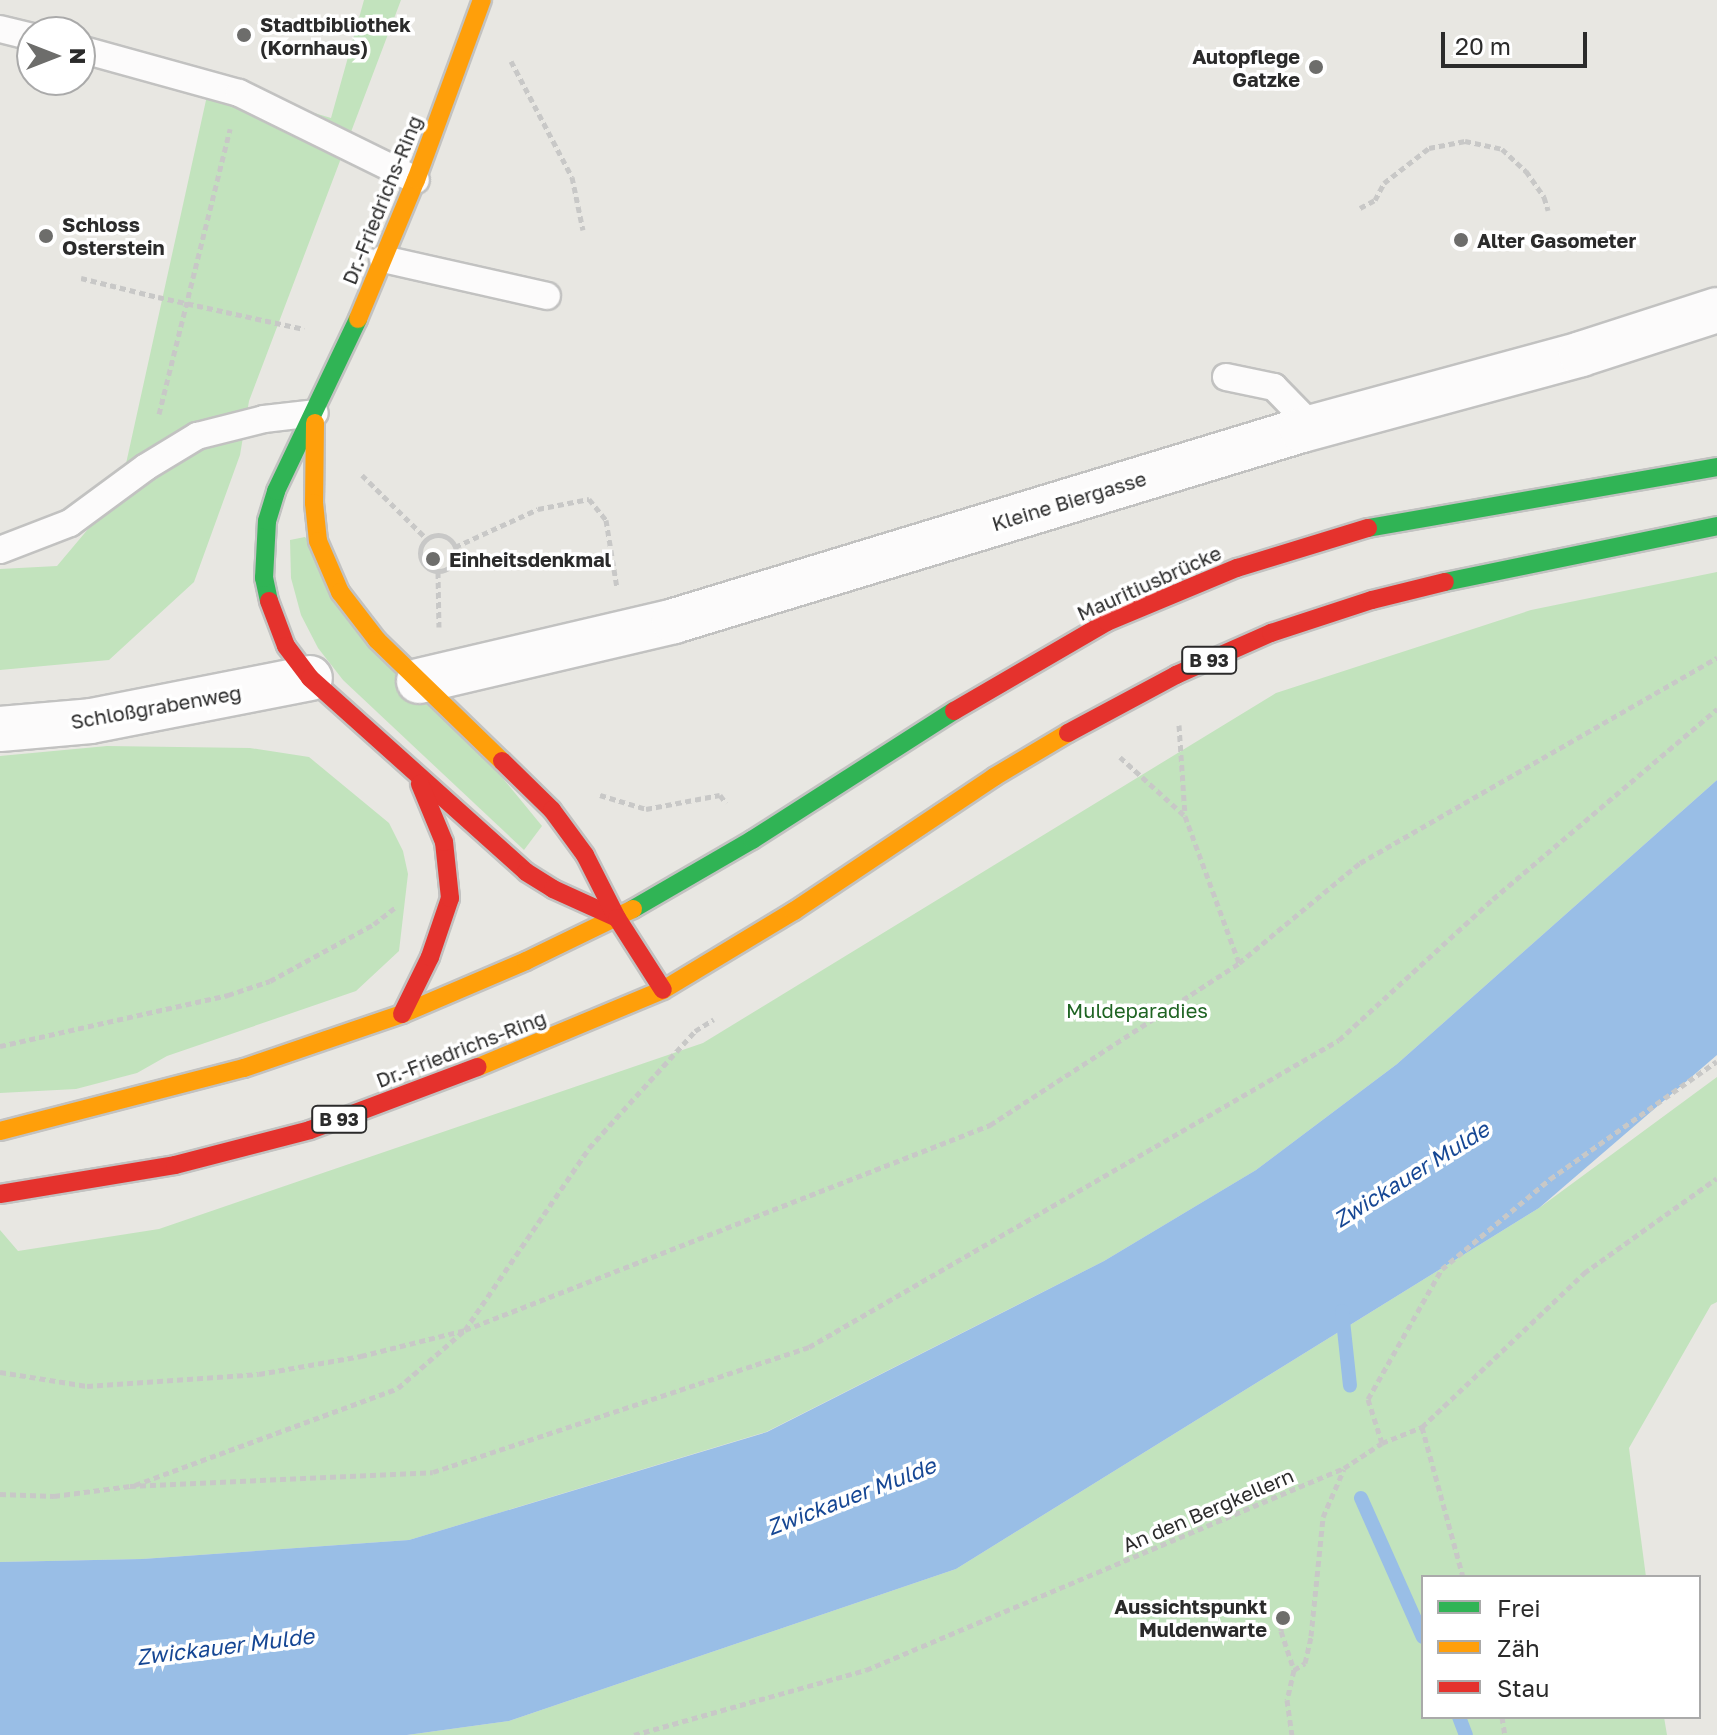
<!DOCTYPE html>
<meta charset="utf-8">
<style>
body{margin:0}
#map{position:relative;width:1717px;height:1735px;overflow:hidden;background:#e8e7e2;font-family:"Golos Text",sans-serif}
div>[style]{position:absolute}
.green>*{inset:0;background:#c2e3bd}
.water>*{inset:0;background:#99bee6}
.stream>*{height:14px;margin:-7px;padding:0 7px;transform-origin:7px;border-radius:7px;background:#99bee6}
.path>*{height:5px;margin-top:-2.5px;transform-origin:0;background:repeating-linear-gradient(90deg,#c8c8c7 0 6px,transparent 0 10px)}
.path>.ring{margin:-2.5px;padding:0;box-sizing:content-box;background:none;border:5px solid #c8c8c7;border-radius:50%}
.roads{filter:drop-shadow(2px 0 #c2c2c1) drop-shadow(-2px 0 #c2c2c1) drop-shadow(0 2px #c2c2c1) drop-shadow(0 -2px #c2c2c1)}
.lane>*{height:26px;margin:-13px;padding:0 13px;transform-origin:13px;border-radius:13px;background:#fcfbfb}
.street>*{height:44px;margin:-22px;padding:0 22px;transform-origin:22px;border-radius:22px;background:#fcfbfb}
.fast>*{height:18px;margin:-9px;padding:0 9px;transform-origin:9px;border-radius:9px;background:#30b455}
.slow>*{height:18px;margin:-9px;padding:0 9px;transform-origin:9px;border-radius:9px;background:#ff9f0a}
.jam>*{height:18px;margin:-9px;padding:0 9px;transform-origin:9px;border-radius:9px;background:#e5322d}
.path-bridge>*{height:5px;margin-top:-2.5px;transform-origin:0;background:repeating-linear-gradient(90deg,#c8c8c7 0 6px,transparent 0 10px)}
.dots>*{width:22px;height:22px;translate:-50% -50%;box-sizing:border-box;border:4px solid #fff;border-radius:50%}
span{translate:-50% -50%;white-space:nowrap;text-align:center;line-height:1.15;-webkit-text-stroke:7px #fff;paint-order:stroke}
.shield-label span{padding:2px 6px;background:#fff;border:2px solid;border-radius:6px;-webkit-text-stroke-width:0}
.shield-label{font-size:18px;color:#2b2b2b;font-weight:700}
.poi-label{font-size:20px;color:#2b2b2b;font-weight:700}
.left{translate:0 -50%;text-align:left}
.right{translate:-100% -50%;text-align:right}
.street-label{font-size:20px;color:#2b2b2b}
.park-label{font-size:20px;color:#1f6423}
.water-label{font-size:22px;color:#164794;font-style:italic}
.legend{position:absolute;left:1421px;top:1575px;width:280px;height:144px;box-sizing:border-box;background:#fff;border:2px solid #aaa;margin:0;padding:10px 14px;list-style:none;font-size:24px;color:#2b2b2b}
.legend li{display:flex;align-items:center;gap:16px;height:40px}
.legend b{width:40px;border:2px solid #aaa}
.north{position:absolute;left:16px;top:16px;width:80px;height:80px;box-sizing:border-box;background:#fff;border:2px solid #aaa;border-radius:50%;rotate:90deg;font-size:22px;font-weight:700;line-height:32px;text-align:center;color:#2b2b2b}
.north::after{content:'';display:block;margin:auto;width:28px;height:36px;background:#6d6d6b;clip-path:polygon(50% 0,100% 100%,50% 72%,0 100%)}
.scale{position:absolute;left:1441px;top:32px;width:146px;height:36px;box-sizing:border-box;border:4px solid #2b2b2b;border-top:0;padding-left:10px;font-size:24px;line-height:28px;white-space:nowrap;color:#2b2b2b;-webkit-text-stroke:6px #fff;paint-order:stroke}
</style>
<div id="map">
<div class="green">
<i style="clip-path:polygon(364px 0,401px 0,249px 401px,240px 455px,194px 582px,109px 660px,0 670px,0 569px,57px 566px,120px 491px,210px 82px,331px 118px)"></i>
<i style="clip-path:polygon(305px 537px,542px 826px,524px 850px,343px 680px,318px 648px,301px 615px,291px 578px,290px 540px)"></i>
<i style="clip-path:polygon(1717px 572px,1717px 780px,1397px 1064px,1256px 1170px,1104px 1261px,766px 1432px,409px 1540px,142px 1559px,0 1562px,0 1230px,18px 1251px,159px 1229px,703px 1043px,1276px 693px,1531px 610px)"></i>
<i style="clip-path:polygon(107px 746px,250px 748px,309px 757px,389px 823px,403px 851px,408px 874px,399px 951px,356px 991px,167px 1056px,137px 1073px,76px 1089px,0 1093px,0 756px)"></i>
<i style="clip-path:polygon(1717px 1077px,1717px 1302px,1711px 1305px,1629px 1448px,1646px 1577px,1423px 1577px,1423px 1717px,1664px 1717px,1667px 1735px,407px 1735px,509px 1721px,956px 1569px,1539px 1208px)"></i>
</div>
<div class="water">
<i style="clip-path:polygon(1717px 780px,1717px 1055px,1539px 1208px,956px 1569px,509px 1721px,407px 1735px,0 1735px,0 1562px,142px 1559px,409px 1540px,767px 1432px,1104px 1261px,1256px 1170px,1397px 1064px)"></i>
</div>
<div class="stream">
<i style="left:1342px;top:1311px;width:75px;rotate:83.9deg"></i>
<i style="left:1361px;top:1498px;width:152px;rotate:66deg"></i>
<i style="left:1459px;top:1717px;width:19px;rotate:69deg"></i>
</div>
<div class="path">
<i style="left:511px;top:61px;width:131px;rotate:62.3deg"></i>
<i style="left:572px;top:177px;width:54px;rotate:78.3deg"></i>
<i style="left:1360px;top:208px;width:17px;rotate:-28deg"></i>
<i style="left:1375px;top:200px;width:19px;rotate:-62deg"></i>
<i style="left:1384px;top:183px;width:57px;rotate:-37.9deg"></i>
<i style="left:1429px;top:148px;width:37px;rotate:-11deg"></i>
<i style="left:1465px;top:141px;width:38px;rotate:12deg"></i>
<i style="left:1502px;top:149px;width:33px;rotate:43deg"></i>
<i style="left:1526px;top:171px;width:32px;rotate:55deg"></i>
<i style="left:1544px;top:197px;width:14px;rotate:73deg"></i>
<i style="left:81px;top:278px;width:79px;rotate:13.9deg"></i>
<i style="left:226px;top:312px;width:80px;rotate:12.3deg"></i>
<i style="left:159px;top:414px;width:294px;rotate:-76deg"></i>
<i style="left:362px;top:475px;width:91px;rotate:44.6deg"></i>
<i class="ring" style="left:420px;top:535px;width:31px;height:31px"></i>
<i style="left:455px;top:547px;width:91px;rotate:-24.6deg"></i>
<i style="left:538px;top:509px;width:52px;rotate:-11.1deg"></i>
<i style="left:589px;top:499px;width:27px;rotate:51deg"></i>
<i style="left:606px;top:520px;width:69px;rotate:80.8deg"></i>
<i style="left:438px;top:572px;width:55px;rotate:89deg"></i>
<i style="left:1179px;top:725px;width:90px;rotate:86.2deg"></i>
<i style="left:1120px;top:757px;width:88px;rotate:42.2deg"></i>
<i style="left:1185px;top:816px;width:157px;rotate:69.8deg"></i>
<i style="left:600px;top:795px;width:48px;rotate:16.9deg"></i>
<i style="left:646px;top:809px;width:75px;rotate:-10.7deg"></i>
<i style="left:720px;top:795px;width:10px;rotate:53deg"></i>
<i style="left:0;top:1046px;width:234px;rotate:-12.6deg"></i>
<i style="left:228px;top:995px;width:44px;rotate:-18.4deg"></i>
<i style="left:270px;top:981px;width:119px;rotate:-28.7deg"></i>
<i style="left:374px;top:924px;width:29px;rotate:-38deg"></i>
<i style="left:0;top:1372px;width:88px;rotate:9.1deg"></i>
<i style="left:87px;top:1386px;width:172px;rotate:-4deg"></i>
<i style="left:259px;top:1374px;width:104px;rotate:-10deg"></i>
<i style="left:361px;top:1356px;width:107px;rotate:-14deg"></i>
<i style="left:465px;top:1330px;width:564px;rotate:-21.33deg"></i>
<i style="left:990px;top:1125px;width:297px;rotate:-33deg"></i>
<i style="left:1239px;top:963px;width:157px;rotate:-39.6deg"></i>
<i style="left:1360px;top:863px;width:412px;rotate:-29.9deg"></i>
<i style="left:1422px;top:1427px;width:156px;rotate:74.7deg"></i>
<i style="left:1382px;top:1443px;width:46px;rotate:-107.7deg"></i>
<i style="left:1368px;top:1399px;width:150px;rotate:-60.4deg"></i>
<i style="left:1442px;top:1269px;width:141px;rotate:-39.8deg"></i>
<i style="left:1550px;top:1179px;width:204px;rotate:-35.2deg"></i>
<i style="left:135px;top:1485px;width:280px;rotate:-20.2deg"></i>
<i style="left:398px;top:1388px;width:89px;rotate:-40.9deg"></i>
<i style="left:465px;top:1330px;width:220px;rotate:-55.7deg"></i>
<i style="left:589px;top:1148px;width:158px;rotate:-47.8deg"></i>
<i style="left:695px;top:1031px;width:22px;rotate:-32deg"></i>
<i style="left:0;top:1494px;width:54px;rotate:2.1deg"></i>
<i style="left:54px;top:1496px;width:77px;rotate:-7.5deg"></i>
<i style="left:130px;top:1486px;width:303px;rotate:-2.6deg"></i>
<i style="left:433px;top:1472px;width:396px;rotate:-18.4deg"></i>
<i style="left:809px;top:1347px;width:612px;rotate:-30.08deg"></i>
<i style="left:1339px;top:1040px;width:209px;rotate:-42.5deg"></i>
<i style="left:1493px;top:899px;width:294px;rotate:-40.3deg"></i>
<i style="left:1283px;top:1618px;width:13px;rotate:99deg"></i>
<i style="left:1281px;top:1631px;width:41px;rotate:71.6deg"></i>
<i style="left:1294px;top:1670px;width:31px;rotate:103deg"></i>
<i style="left:1287px;top:1700px;width:35px;rotate:82deg"></i>
<i style="left:1294px;top:1670px;width:13px;rotate:-32deg"></i>
<i style="left:1305px;top:1663px;width:28px;rotate:-77deg"></i>
<i style="left:1311px;top:1636px;width:120px;rotate:-84.2deg"></i>
<i style="left:1323px;top:1517px;width:52px;rotate:-66.4deg"></i>
<i style="left:1502px;top:1717px;width:18px;rotate:81deg"></i>
<i style="left:634px;top:1735px;width:241px;rotate:-15.7deg"></i>
<i style="left:866px;top:1670px;width:519px;rotate:-22.91deg"></i>
<i style="left:1344px;top:1468px;width:45px;rotate:-33.3deg"></i>
<i style="left:1382px;top:1443px;width:43px;rotate:-21.8deg"></i>
<i style="left:1422px;top:1427px;width:224px;rotate:-43.5deg"></i>
<i style="left:1584px;top:1273px;width:163px;rotate:-35.5deg"></i>
</div>
<div class="roads">
<div class="lane">
<i style="left:0;top:29px;width:33px;rotate:14deg"></i>
<i style="left:80px;top:49px;width:165px;rotate:15.5deg"></i>
<i style="left:239px;top:93px;width:197px;rotate:26.2deg"></i>
<i style="left:383px;top:259px;width:168px;rotate:12.7deg"></i>
<i style="left:1226px;top:377px;width:49px;rotate:11.8deg"></i>
<i style="left:1274px;top:387px;width:56px;rotate:45.7deg"></i>
<i style="left:0;top:550px;width:75px;rotate:-21.1deg"></i>
<i style="left:70px;top:523px;width:94px;rotate:-36.4deg"></i>
<i style="left:146px;top:467px;width:60px;rotate:-31.3deg"></i>
<i style="left:197px;top:436px;width:69px;rotate:-14.2deg"></i>
<i style="left:264px;top:419px;width:51px;rotate:-6.7deg"></i>
</div>
<div class="street">
<i style="left:419px;top:681px;width:262px;rotate:-13.2deg"></i>
<i style="left:674px;top:621px;width:656px;rotate:-16.92deg"></i>
<i style="left:1302px;top:430px;width:289px;rotate:-15.2deg"></i>
<i style="left:1581px;top:354px;width:143px;rotate:-17.9deg"></i>
<i style="left:0;top:729px;width:91px;rotate:-5deg"></i>
<i style="left:91px;top:721px;width:223px;rotate:-11.1deg"></i>
</div>
<div class="fast">
<i style="left:1368px;top:528px;width:354px;rotate:-9.9deg"></i>
<i style="left:1445px;top:582px;width:278px;rotate:-11.6deg"></i>
<i style="left:269px;top:601px;width:24px;rotate:-102deg"></i>
<i style="left:264px;top:578px;width:57px;rotate:-87deg"></i>
<i style="left:267px;top:521px;width:31px;rotate:-73deg"></i>
<i style="left:276px;top:491px;width:191px;rotate:-64.5deg"></i>
<i style="left:633px;top:909px;width:138px;rotate:-30.1deg"></i>
<i style="left:752px;top:840px;width:240px;rotate:-32.6deg"></i>
</div>
<div class="slow">
<i style="left:358px;top:319px;width:151px;rotate:-67.4deg"></i>
<i style="left:416px;top:180px;width:192px;rotate:-69.9deg"></i>
<i style="left:315px;top:423px;width:80px;rotate:90.7deg"></i>
<i style="left:314px;top:503px;width:38px;rotate:84deg"></i>
<i style="left:318px;top:541px;width:56px;rotate:66.7deg"></i>
<i style="left:340px;top:592px;width:61px;rotate:52.4deg"></i>
<i style="left:377px;top:640px;width:174px;rotate:44.1deg"></i>
<i style="left:478px;top:1067px;width:200px;rotate:-22.6deg"></i>
<i style="left:663px;top:990px;width:153px;rotate:-31.1deg"></i>
<i style="left:794px;top:911px;width:241px;rotate:-33.8deg"></i>
<i style="left:994px;top:777px;width:86px;rotate:-30.7deg"></i>
<i style="left:0;top:1131px;width:252px;rotate:-14.5deg"></i>
<i style="left:244px;top:1068px;width:167px;rotate:-18.9deg"></i>
<i style="left:402px;top:1014px;width:135px;rotate:-23.1deg"></i>
<i style="left:526px;top:961px;width:119px;rotate:-25.9deg"></i>
</div>
<div class="jam">
<i style="left:269px;top:601px;width:48px;rotate:69.3deg"></i>
<i style="left:286px;top:646px;width:40px;rotate:53deg"></i>
<i style="left:310px;top:678px;width:290px;rotate:41.9deg"></i>
<i style="left:526px;top:872px;width:32px;rotate:32deg"></i>
<i style="left:553px;top:889px;width:70px;rotate:24.4deg"></i>
<i style="left:954px;top:711px;width:177px;rotate:-30.2deg"></i>
<i style="left:1107px;top:622px;width:141px;rotate:-22.6deg"></i>
<i style="left:1237px;top:568px;width:137px;rotate:-17deg"></i>
<i style="left:1068px;top:733px;width:123px;rotate:-28.2deg"></i>
<i style="left:1176px;top:675px;width:104px;rotate:-23.9deg"></i>
<i style="left:1271px;top:633px;width:106px;rotate:-18.1deg"></i>
<i style="left:1372px;top:600px;width:75px;rotate:-13.9deg"></i>
<i style="left:502px;top:761px;width:70px;rotate:44.4deg"></i>
<i style="left:552px;top:810px;width:56px;rotate:53.7deg"></i>
<i style="left:585px;top:855px;width:71px;rotate:63.1deg"></i>
<i style="left:617px;top:918px;width:85px;rotate:57.4deg"></i>
<i style="left:402px;top:1014px;width:64px;rotate:-63.8deg"></i>
<i style="left:430px;top:957px;width:62px;rotate:-71.3deg"></i>
<i style="left:450px;top:898px;width:56px;rotate:-96.1deg"></i>
<i style="left:444px;top:842px;width:63px;rotate:-112.5deg"></i>
<i style="left:0;top:1194px;width:177px;rotate:-9.4deg"></i>
<i style="left:175px;top:1165px;width:139px;rotate:-14.5deg"></i>
<i style="left:310px;top:1130px;width:179px;rotate:-20.6deg"></i>
</div>
</div>
<div class="path-bridge">
<i style="left:158px;top:297px;width:70px;rotate:12.4deg"></i>
</div>
<div class="dots">
<i style="left:244px;top:35px;background:#6d6d6b"></i>
<i style="left:1316px;top:67px;background:#6d6d6b"></i>
<i style="left:46px;top:236px;background:#6d6d6b"></i>
<i style="left:1461px;top:240px;background:#6d6d6b"></i>
<i style="left:433px;top:559px;background:#6d6d6b"></i>
<i style="left:1283px;top:1618px;background:#6d6d6b"></i>
</div>
<div class="shield-label">
<span style="left:1209px;top:660px">B 93</span>
<span style="left:339px;top:1119px">B 93</span>
</div>
<div class="poi-label">
<span class="left" style="left:260px;top:36px">Stadtbibliothek<br>(Kornhaus)</span>
<span class="right" style="left:1300px;top:68px">Autopflege<br>Gatzke</span>
<span class="left" style="left:62px;top:236px">Schloss<br>Osterstein</span>
<span class="left" style="left:1477px;top:240px">Alter Gasometer</span>
<span class="left" style="left:449px;top:559px">Einheitsdenkmal</span>
<span class="right" style="left:1267px;top:1618px">Aussichtspunkt<br>Muldenwarte</span>
</div>
<div class="street-label">
<span style="left:382px;top:200px;rotate:-68deg">Dr.-Friedrichs-Ring</span>
<span style="left:1069px;top:501px;rotate:-17deg">Kleine Biergasse</span>
<span style="left:1149px;top:583px;rotate:-24deg">Mauritiusbrücke</span>
<span style="left:156px;top:707px;rotate:-10deg">Schloßgrabenweg</span>
<span style="left:461px;top:1049px;rotate:-21deg">Dr.-Friedrichs-Ring</span>
<span style="left:1208px;top:1510px;rotate:-23deg">An den Bergkellern</span>
</div>
<div class="park-label">
<span style="left:1137px;top:1010px">Muldeparadies</span>
</div>
<div class="water-label">
<span style="left:1411px;top:1174px;rotate:-32deg">Zwickauer Mulde</span>
<span style="left:851px;top:1496px;rotate:-21deg">Zwickauer Mulde</span>
<span style="left:225px;top:1646px;rotate:-7deg">Zwickauer Mulde</span>
</div>
<ul class="legend">
<li><b style="height:10px;background:#30b455"></b>Frei</li>
<li><b style="height:10px;background:#ff9f0a"></b>Zäh</li>
<li><b style="height:10px;background:#e5322d"></b>Stau</li>
</ul>
<div class="north">N</div>
<div class="scale">20 m</div>
</div>
